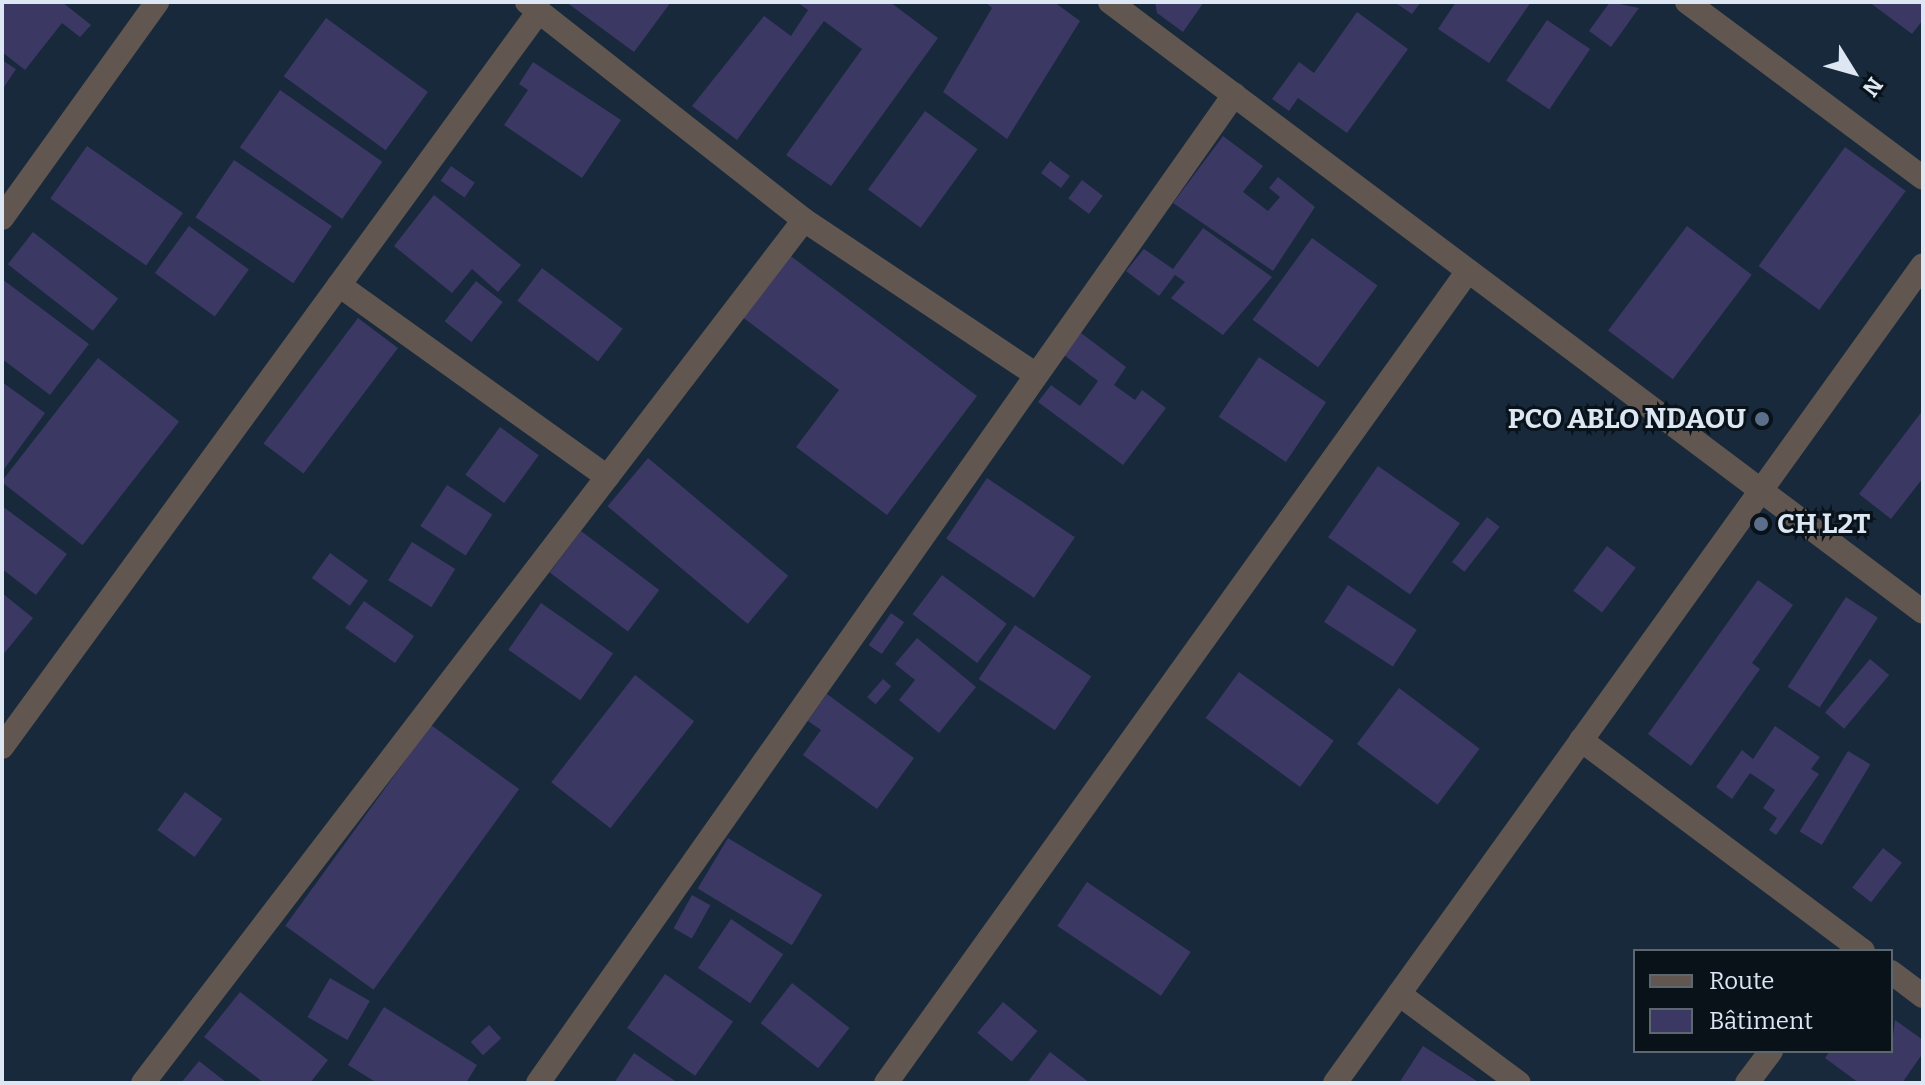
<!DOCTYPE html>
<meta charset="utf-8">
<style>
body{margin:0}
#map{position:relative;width:1925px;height:1085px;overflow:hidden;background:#17293b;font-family:Bitter,serif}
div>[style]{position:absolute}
.building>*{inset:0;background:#3c3864;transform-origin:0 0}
.street>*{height:24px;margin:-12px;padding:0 12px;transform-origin:12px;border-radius:12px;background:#625750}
.dots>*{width:22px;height:22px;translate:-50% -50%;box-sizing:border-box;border:4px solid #091119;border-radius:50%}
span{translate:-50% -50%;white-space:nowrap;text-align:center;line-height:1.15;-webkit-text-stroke:6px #091119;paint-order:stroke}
.poi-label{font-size:28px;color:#dce7f3;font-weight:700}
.right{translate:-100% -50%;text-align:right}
.left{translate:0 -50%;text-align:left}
.frame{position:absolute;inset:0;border:4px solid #dce7f3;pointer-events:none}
.legend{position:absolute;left:1633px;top:949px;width:260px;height:104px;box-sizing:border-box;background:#091119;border:2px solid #5d6770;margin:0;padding:10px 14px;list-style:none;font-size:24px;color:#dce7f3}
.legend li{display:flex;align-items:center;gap:16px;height:40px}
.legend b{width:40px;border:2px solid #5d6770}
.north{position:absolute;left:1813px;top:32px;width:80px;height:80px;-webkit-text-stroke:6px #091119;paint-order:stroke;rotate:127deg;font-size:22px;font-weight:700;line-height:32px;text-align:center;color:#dce7f3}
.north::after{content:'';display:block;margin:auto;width:28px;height:36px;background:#dce7f3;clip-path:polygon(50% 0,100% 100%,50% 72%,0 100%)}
</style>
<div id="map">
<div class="building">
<i style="clip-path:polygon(2px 2px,62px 2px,91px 25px,80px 37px,62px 23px,25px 70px,2px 52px)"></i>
<i style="clip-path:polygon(566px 2px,671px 2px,634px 52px)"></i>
<i style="clip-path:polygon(797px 2px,890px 2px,938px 38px,831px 186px,786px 155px,862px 49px,824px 21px,737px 140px,692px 106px,764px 16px,791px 36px,808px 10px)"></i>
<i style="clip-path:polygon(985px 2px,1054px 2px,1080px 21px,1007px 139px,943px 92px,992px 8px)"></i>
<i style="clip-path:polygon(1155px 2px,1204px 2px,1183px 32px,1157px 13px)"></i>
<i style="clip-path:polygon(1394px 2px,1421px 2px,1412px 14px)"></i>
<i style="clip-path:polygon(1456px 2px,1531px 2px,1489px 63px,1438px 29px)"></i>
<i style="clip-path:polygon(1610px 2px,1639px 8px,1611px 47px,1589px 31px)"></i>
<i style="clip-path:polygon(1869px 2px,1923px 2px,1923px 20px,1912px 34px)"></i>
<i style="clip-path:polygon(1357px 12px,1408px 49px,1347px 133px,1298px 98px,1289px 111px,1272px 99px,1299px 62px,1314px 73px)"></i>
<i style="left:326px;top:18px;width:126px;height:72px;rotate:36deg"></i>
<i style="left:1547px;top:20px;width:52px;height:73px;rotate:34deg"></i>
<i style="clip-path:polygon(2px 60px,16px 69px,2px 90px)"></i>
<i style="clip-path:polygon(533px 62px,621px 120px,582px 178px,504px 125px,528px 90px,519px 84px)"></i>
<i style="left:280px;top:90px;width:125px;height:70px;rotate:35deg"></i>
<i style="left:925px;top:111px;width:65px;height:97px;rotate:36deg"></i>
<i style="clip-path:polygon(1223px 136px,1263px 166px,1243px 192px,1268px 211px,1280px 197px,1269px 188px,1278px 177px,1315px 207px,1273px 271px,1173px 203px)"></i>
<i style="left:87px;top:146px;width:117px;height:64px;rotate:35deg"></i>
<i style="left:1845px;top:147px;width:75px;height:147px;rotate:36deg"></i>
<i style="left:234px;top:160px;width:118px;height:69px;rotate:34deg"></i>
<i style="left:1050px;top:161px;width:25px;height:15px;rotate:37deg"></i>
<i style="left:451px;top:166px;width:29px;height:18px;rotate:35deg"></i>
<i style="left:1082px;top:180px;width:26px;height:23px;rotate:37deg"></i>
<i style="clip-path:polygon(434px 195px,521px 265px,498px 292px,472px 269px,452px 293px,394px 246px)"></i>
<i style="left:189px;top:226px;width:74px;height:58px;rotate:36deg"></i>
<i style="left:1687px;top:226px;width:81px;height:131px;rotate:37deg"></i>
<i style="clip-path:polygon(1203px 228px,1272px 277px,1223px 335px,1171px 298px,1185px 282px,1175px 275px,1159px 296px,1126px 271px,1144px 249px,1173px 269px)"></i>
<i style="left:33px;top:232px;width:108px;height:41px;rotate:38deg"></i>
<i style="left:1312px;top:238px;width:81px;height:101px;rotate:36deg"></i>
<i style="clip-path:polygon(788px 254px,977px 396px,887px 515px,796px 447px,839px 390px,741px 316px)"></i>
<i style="left:542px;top:268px;width:101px;height:41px;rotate:37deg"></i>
<i style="clip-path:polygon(2px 279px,89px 344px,50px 395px,2px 359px)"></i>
<i style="left:476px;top:281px;width:34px;height:51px;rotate:38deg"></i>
<i style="left:358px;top:318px;width:50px;height:157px;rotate:37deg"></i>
<i style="clip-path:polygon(1081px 333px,1126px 367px,1114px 385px,1135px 400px,1142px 390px,1166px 408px,1123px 465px,1038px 402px,1051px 385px,1080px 406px,1098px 381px,1064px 355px)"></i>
<i style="left:1259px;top:357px;width:81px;height:72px;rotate:34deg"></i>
<i style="left:98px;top:358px;width:103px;height:157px;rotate:38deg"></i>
<i style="clip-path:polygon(2px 382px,45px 413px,2px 472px)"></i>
<i style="clip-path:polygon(1923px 410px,1923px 478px,1891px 519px,1859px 494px)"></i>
<i style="left:500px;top:427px;width:48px;height:59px;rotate:36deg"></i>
<i style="left:648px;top:458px;width:183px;height:63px;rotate:40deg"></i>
<i style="left:1378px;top:466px;width:100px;height:87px;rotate:35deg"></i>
<i style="left:987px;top:478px;width:106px;height:73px;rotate:34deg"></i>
<i style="left:447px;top:485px;width:54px;height:49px;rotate:33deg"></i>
<i style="clip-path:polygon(2px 506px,67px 554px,36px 595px,2px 569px)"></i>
<i style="left:1487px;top:517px;width:16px;height:57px;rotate:38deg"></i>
<i style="left:581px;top:531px;width:98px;height:52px;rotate:37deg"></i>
<i style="left:412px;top:542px;width:51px;height:45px;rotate:32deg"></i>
<i style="left:1607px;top:546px;width:36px;height:56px;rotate:37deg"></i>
<i style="left:330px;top:553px;width:47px;height:31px;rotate:36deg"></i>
<i style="left:942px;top:575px;width:81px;height:49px;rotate:37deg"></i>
<i style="clip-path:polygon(1758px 580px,1793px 605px,1752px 663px,1760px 669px,1691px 766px,1648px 734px)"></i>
<i style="left:1348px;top:585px;width:82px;height:44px;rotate:33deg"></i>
<i style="clip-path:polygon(2px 593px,33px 618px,2px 656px)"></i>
<i style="left:1846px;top:597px;width:38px;height:107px;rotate:33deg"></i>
<i style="left:364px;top:601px;width:61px;height:33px;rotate:35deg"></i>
<i style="left:541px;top:603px;width:88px;height:57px;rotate:35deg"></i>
<i style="left:891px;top:613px;width:16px;height:39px;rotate:35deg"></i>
<i style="left:1015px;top:625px;width:92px;height:65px;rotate:34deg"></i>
<i style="clip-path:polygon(917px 638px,976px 687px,939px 733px,899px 700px,915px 680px,895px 664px)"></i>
<i style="left:1870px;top:659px;width:25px;height:70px;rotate:40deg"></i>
<i style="left:1239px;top:672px;width:117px;height:57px;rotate:36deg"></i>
<i style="left:635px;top:675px;width:75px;height:136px;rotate:38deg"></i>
<i style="left:883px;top:679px;width:11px;height:24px;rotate:41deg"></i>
<i style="left:1399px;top:688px;width:101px;height:70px;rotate:37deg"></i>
<i style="clip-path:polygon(827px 694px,914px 758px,877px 809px,803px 755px,821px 730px,808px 721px)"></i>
<i style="left:431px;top:725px;width:109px;height:248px;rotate:36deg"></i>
<i style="clip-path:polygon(1775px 726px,1820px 757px,1811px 769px,1819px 774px,1776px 835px,1769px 830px,1777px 818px,1763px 808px,1775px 790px,1750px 773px,1732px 799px,1716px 787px,1742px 750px,1753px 759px)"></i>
<i style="left:1848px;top:751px;width:26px;height:94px;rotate:31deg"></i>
<i style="left:185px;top:792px;width:46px;height:47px;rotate:36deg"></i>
<i style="left:728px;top:838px;width:110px;height:59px;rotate:31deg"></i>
<i style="left:1883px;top:848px;width:24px;height:50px;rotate:38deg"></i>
<i style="left:1087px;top:882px;width:125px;height:53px;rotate:34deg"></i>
<i style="left:692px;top:895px;width:21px;height:38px;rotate:29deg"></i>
<i style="left:731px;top:919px;width:63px;height:59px;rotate:34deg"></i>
<i style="left:665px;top:974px;width:83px;height:66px;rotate:35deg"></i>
<i style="left:330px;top:978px;width:46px;height:45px;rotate:30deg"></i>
<i style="left:792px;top:983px;width:73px;height:51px;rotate:38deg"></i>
<i style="clip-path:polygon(240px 992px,328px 1060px,310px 1083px,264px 1083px,204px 1037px)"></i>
<i style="left:1003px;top:1002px;width:45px;height:40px;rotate:40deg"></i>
<i style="clip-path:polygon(384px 1007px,477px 1065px,466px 1083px,377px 1083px,348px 1065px)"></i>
<i style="clip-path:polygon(1895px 1020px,1923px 1040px,1923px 1053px,1902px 1083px,1859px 1083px,1825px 1058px,1830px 1051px,1891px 1051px)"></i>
<i style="left:489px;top:1025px;width:18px;height:25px;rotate:47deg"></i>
<i style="clip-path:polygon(1423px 1046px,1480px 1083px,1399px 1083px)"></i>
<i style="clip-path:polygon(1050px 1052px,1090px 1083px,1027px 1083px)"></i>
<i style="clip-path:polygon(634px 1053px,678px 1083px,614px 1083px)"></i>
<i style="clip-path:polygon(199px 1061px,227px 1083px,181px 1083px)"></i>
</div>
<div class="street">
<i style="left:527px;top:2px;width:352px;rotate:38.2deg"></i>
<i style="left:804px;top:220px;width:279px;rotate:33.7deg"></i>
<i style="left:1110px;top:2px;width:1016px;rotate:36.88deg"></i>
<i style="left:1687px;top:2px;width:294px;rotate:36.7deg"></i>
<i style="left:2px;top:218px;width:266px;rotate:-54.3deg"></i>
<i style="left:339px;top:285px;width:330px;rotate:35.6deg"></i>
<i style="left:1581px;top:740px;width:352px;rotate:36.8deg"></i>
<i style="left:2px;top:747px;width:911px;rotate:-53.88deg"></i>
<i style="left:1891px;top:972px;width:40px;rotate:37deg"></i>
<i style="left:1399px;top:994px;width:149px;rotate:36.6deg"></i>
<i style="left:143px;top:1083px;width:1087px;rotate:-52.55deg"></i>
<i style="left:538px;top:1083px;width:1209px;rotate:-54.84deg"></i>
<i style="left:886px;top:1083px;width:999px;rotate:-54.37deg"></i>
<i style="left:1335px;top:1083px;width:1007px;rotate:-54.29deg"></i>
<i style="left:1747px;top:1083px;width:40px;rotate:-53deg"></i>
</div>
<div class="dots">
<i style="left:1762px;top:419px;background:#5c6f8a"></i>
<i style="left:1761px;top:524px;background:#5c6f8a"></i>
</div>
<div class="poi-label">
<span class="right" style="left:1746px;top:419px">PCO ABLO NDAOU</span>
<span class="left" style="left:1777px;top:524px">CH L2T</span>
</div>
<div class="frame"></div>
<ul class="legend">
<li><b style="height:10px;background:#625750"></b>Route</li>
<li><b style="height:22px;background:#3c3864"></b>Bâtiment</li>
</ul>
<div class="north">N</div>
</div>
